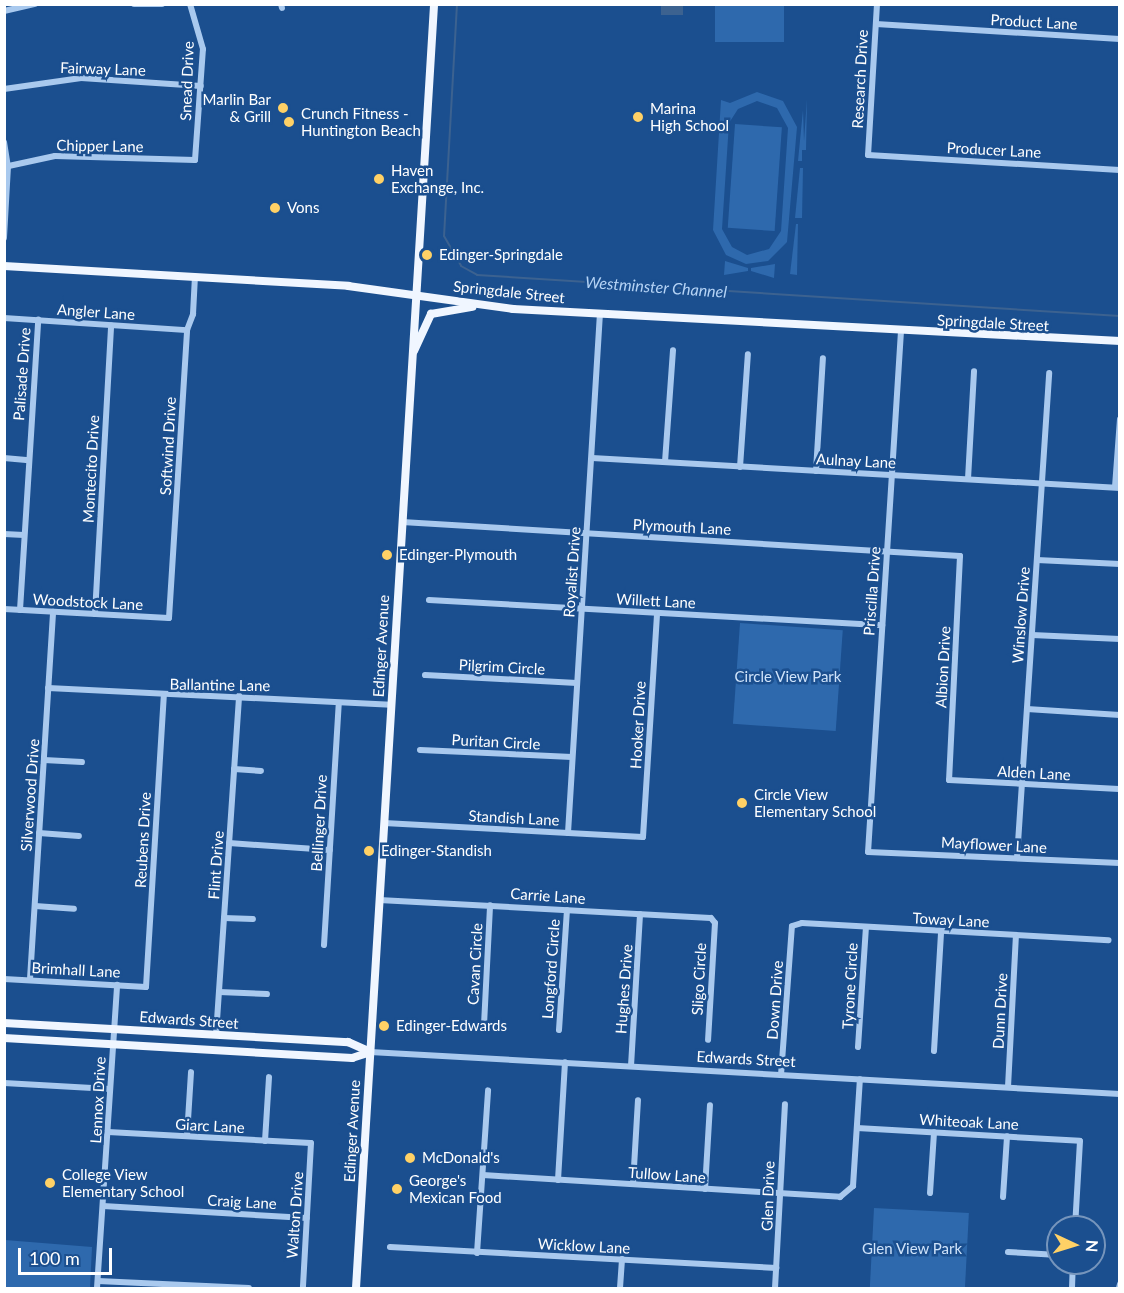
<!DOCTYPE html>
<style>
body{margin:0}
#map{position:relative;width:1124px;height:1293px;overflow:hidden;background:#1b4f8f;font-family:Lato,sans-serif}
div>[style]{position:absolute}
.green>*{inset:0;background:#2e69ad;transform-origin:0 0}
.water>*{inset:0;background:#3c6290;transform-origin:0 0}
.stream>*{height:2px;margin:-1px;padding:0 1px;transform-origin:1px;border-radius:1px;background:#3c6290}
.minor>*{height:6px;margin:-3px;padding:0 3px;transform-origin:3px;border-radius:3px;background:#a9c9ee}
.major>*{height:8px;margin:-4px;padding:0 4px;transform-origin:4px;border-radius:4px;background:#f0f6ff}
.dots>*{width:16px;height:16px;translate:-50% -50%;box-sizing:border-box;border:3px solid #1b4f8f;border-radius:50%}
span{translate:-50% -50%;white-space:nowrap;text-align:center;line-height:1.15;-webkit-text-stroke:5px #1b4f8f;paint-order:stroke}
.street-label{font-size:15px;color:#fff}
.poi-label{font-size:15px;color:#fff}
.right{translate:-100% -50%;text-align:right}
.left{translate:0 -50%;text-align:left}
.park-label{font-size:15px;color:#cfe3fa}
.water-label{font-size:16px;color:#b5d3f5;font-style:italic}
.frame{position:absolute;inset:0;border:6px solid #fff;pointer-events:none}
.north{position:absolute;left:1046px;top:1215px;width:60px;height:60px;box-sizing:border-box;background:#1b4f8f;border:2px solid #7695bc;border-radius:50%;rotate:94deg;font-size:16px;font-weight:700;line-height:24px;text-align:center;color:#fff}
.north::after{content:'';display:block;margin:auto;width:21px;height:27px;background:#ffd166;clip-path:polygon(50% 0,100% 100%,50% 72%,0 100%)}
.scale{position:absolute;left:18px;top:1248px;width:94px;height:27px;box-sizing:border-box;border:3px solid #fff;border-top:0;padding-left:8px;font-size:18px;line-height:21px;white-space:nowrap;color:#fff;-webkit-text-stroke:4px #1b4f8f;paint-order:stroke}
</style>
<div id="map">
<div class="green">
<i style="left:715px;top:5px;width:69px;height:37px"></i>
<i style="clip-path:polygon(evenodd,757px 92px,783px 101px,797px 127px,787px 242px,768px 261px,746px 264px,726px 255px,713px 230px,721px 100px,730px 103px,757px 92px,757px 101px,777px 108px,788px 128px,781px 231px,769px 249px,747px 255px,732px 247px,722px 229px,729px 123px,738px 109px,757px 101px)"></i>
<i style="clip-path:polygon(807px 99px,806px 150px,802px 150px,802px 161px,798px 161px,803px 110px,804px 141px)"></i>
<i style="left:735px;top:124px;width:47px;height:104px;rotate:4deg"></i>
<i style="clip-path:polygon(800px 168px,803px 168px,802px 218px,795px 218px)"></i>
<i style="clip-path:polygon(796px 224px,798px 224px,797px 275px,790px 274px)"></i>
<i style="clip-path:polygon(725px 261px,748px 268px,748px 271px,724px 275px)"></i>
<i style="clip-path:polygon(775px 264px,774px 278px,751px 271px,751px 268px)"></i>
<i style="left:740px;top:623px;width:103px;height:101px;rotate:4deg"></i>
<i style="left:874px;top:1208px;width:95px;height:80px;rotate:3deg"></i>
<i style="clip-path:polygon(5px 1240px,92px 1247px,90px 1288px,5px 1288px)"></i>
</div>
<div class="water">
<i style="left:661px;top:5px;width:22px;height:10px"></i>
</div>
<div class="stream">
<i style="left:457px;top:4px;width:232px;rotate:93.2deg"></i>
<i style="left:444px;top:236px;width:34px;rotate:60deg"></i>
<i style="left:461px;top:266px;width:18px;rotate:29deg"></i>
<i style="left:477px;top:275px;width:644px;rotate:3.65deg"></i>
</div>
<div class="minor">
<i style="left:134px;top:4px;width:28px"></i>
<i style="left:281px;top:4px;width:4px;rotate:76deg"></i>
<i style="left:877px;top:4px;width:151px;rotate:93.4deg"></i>
<i style="left:868px;top:155px;width:252px;rotate:3.4deg"></i>
<i style="left:4px;top:11px;width:32px;rotate:-13deg"></i>
<i style="left:876px;top:24px;width:244px;rotate:3.5deg"></i>
<i style="left:4px;top:89px;width:78px;rotate:-8.1deg"></i>
<i style="left:81px;top:78px;width:120px;rotate:3.8deg"></i>
<i style="left:4px;top:142px;width:24px;rotate:81deg"></i>
<i style="left:8px;top:166px;width:72px;rotate:93.2deg"></i>
<i style="left:4px;top:167px;width:52px;rotate:-12.2deg"></i>
<i style="left:55px;top:156px;width:140px;rotate:1.6deg"></i>
<i style="left:195px;top:160px;width:111px;rotate:-85.9deg"></i>
<i style="left:203px;top:49px;width:47px;rotate:-106.1deg"></i>
<i style="left:4px;top:318px;width:183px;rotate:3.8deg"></i>
<i style="left:901px;top:331px;width:522px;rotate:93.62deg"></i>
<i style="left:868px;top:852px;width:252px;rotate:2.5deg"></i>
<i style="left:4px;top:458px;width:25px;rotate:5deg"></i>
<i style="left:592px;top:458px;width:529px;rotate:3.25deg"></i>
<i style="left:665px;top:462px;width:112px;rotate:-85.9deg"></i>
<i style="left:740px;top:467px;width:113px;rotate:-86deg"></i>
<i style="left:816px;top:471px;width:113px;rotate:-86.5deg"></i>
<i style="left:968px;top:479px;width:108px;rotate:-86.8deg"></i>
<i style="left:1115px;top:487px;width:68px;rotate:-85.8deg"></i>
<i style="left:402px;top:522px;width:559px;rotate:3.49deg"></i>
<i style="left:960px;top:556px;width:224px;rotate:92.8deg"></i>
<i style="left:949px;top:780px;width:170px;rotate:3deg"></i>
<i style="left:4px;top:534px;width:20px;rotate:3deg"></i>
<i style="left:1037px;top:560px;width:83px;rotate:2.8deg"></i>
<i style="left:429px;top:600px;width:454px;rotate:3.2deg"></i>
<i style="left:4px;top:609px;width:165px;rotate:3.1deg"></i>
<i style="left:169px;top:618px;width:289px;rotate:-86.4deg"></i>
<i style="left:187px;top:330px;width:17px;rotate:-69deg"></i>
<i style="left:193px;top:314px;width:37px;rotate:-87deg"></i>
<i style="left:20px;top:610px;width:291px;rotate:-86.4deg"></i>
<i style="left:95px;top:614px;width:289px;rotate:-86.8deg"></i>
<i style="left:1032px;top:635px;width:88px;rotate:2.6deg"></i>
<i style="left:425px;top:675px;width:152px;rotate:3deg"></i>
<i style="left:48px;top:688px;width:343px;rotate:2.8deg"></i>
<i style="left:1027px;top:709px;width:93px;rotate:3.7deg"></i>
<i style="left:420px;top:750px;width:152px;rotate:2.6deg"></i>
<i style="left:44px;top:760px;width:38px;rotate:3deg"></i>
<i style="left:234px;top:769px;width:27px;rotate:4deg"></i>
<i style="left:384px;top:823px;width:259px;rotate:3.1deg"></i>
<i style="left:643px;top:837px;width:224px;rotate:-86.4deg"></i>
<i style="left:39px;top:833px;width:40px;rotate:4.3deg"></i>
<i style="left:568px;top:833px;width:521px;rotate:-86.48deg"></i>
<i style="left:229px;top:843px;width:101px;rotate:4deg"></i>
<i style="left:1017px;top:858px;width:486px;rotate:-86.2deg"></i>
<i style="left:379px;top:900px;width:332px;rotate:3.1deg"></i>
<i style="left:711px;top:918px;width:6px;rotate:51deg"></i>
<i style="left:715px;top:923px;width:117px;rotate:93.4deg"></i>
<i style="left:35px;top:906px;width:39px;rotate:4deg"></i>
<i style="left:224px;top:918px;width:29px;rotate:2deg"></i>
<i style="left:324px;top:945px;width:242px;rotate:-86.5deg"></i>
<i style="left:4px;top:979px;width:142px;rotate:3.2deg"></i>
<i style="left:146px;top:987px;width:292px;rotate:-86.5deg"></i>
<i style="left:30px;top:979px;width:368px;rotate:-86.4deg"></i>
<i style="left:219px;top:992px;width:48px;rotate:2.4deg"></i>
<i style="left:484px;top:1025px;width:120px;rotate:-87.1deg"></i>
<i style="left:559px;top:1030px;width:120px;rotate:-86.2deg"></i>
<i style="left:216px;top:1035px;width:340px;rotate:-86.1deg"></i>
<i style="left:858px;top:1047px;width:120px;rotate:-86.2deg"></i>
<i style="left:934px;top:1051px;width:119px;rotate:-86.6deg"></i>
<i style="left:370px;top:1052px;width:751px;rotate:3.21deg"></i>
<i style="left:631px;top:1066px;width:152px;rotate:-86.6deg"></i>
<i style="left:781px;top:1075px;width:149px;rotate:-85.8deg"></i>
<i style="left:792px;top:926px;width:10px;rotate:-17deg"></i>
<i style="left:802px;top:923px;width:307px;rotate:3.2deg"></i>
<i style="left:4px;top:1083px;width:106px;rotate:3.2deg"></i>
<i style="left:1008px;top:1087px;width:152px;rotate:-87deg"></i>
<i style="left:857px;top:1128px;width:223px;rotate:3.3deg"></i>
<i style="left:1080px;top:1141px;width:86px;rotate:93.3deg"></i>
<i style="left:108px;top:1132px;width:203px;rotate:3.1deg"></i>
<i style="left:311px;top:1143px;width:145px;rotate:93.2deg"></i>
<i style="left:187px;top:1136px;width:64px;rotate:-86.4deg"></i>
<i style="left:265px;top:1141px;width:64px;rotate:-86.4deg"></i>
<i style="left:483px;top:1175px;width:358px;rotate:3.5deg"></i>
<i style="left:840px;top:1197px;width:17px;rotate:-40deg"></i>
<i style="left:853px;top:1186px;width:107px;rotate:-86.3deg"></i>
<i style="left:558px;top:1180px;width:118px;rotate:-86.6deg"></i>
<i style="left:633px;top:1184px;width:84px;rotate:-86.6deg"></i>
<i style="left:705px;top:1189px;width:84px;rotate:-86.6deg"></i>
<i style="left:930px;top:1193px;width:61px;rotate:-86.2deg"></i>
<i style="left:1003px;top:1197px;width:61px;rotate:-86.2deg"></i>
<i style="left:103px;top:1206px;width:204px;rotate:3.4deg"></i>
<i style="left:390px;top:1247px;width:387px;rotate:3.1deg"></i>
<i style="left:1008px;top:1252px;width:50px;rotate:3.4deg"></i>
<i style="left:477px;top:1253px;width:163px;rotate:-86.1deg"></i>
<i style="left:98px;top:1281px;width:151px;rotate:2.7deg"></i>
<i style="left:97px;top:1288px;width:304px;rotate:-86.2deg"></i>
<i style="left:620px;top:1288px;width:29px;rotate:-86deg"></i>
<i style="left:775px;top:1288px;width:184px;rotate:-86.9deg"></i>
<i style="left:1072px;top:1288px;width:25px;rotate:-88deg"></i>
<i style="left:1119px;top:1288px;width:4px;rotate:-76deg"></i>
</div>
<div class="major">
<i style="left:4px;top:266px;width:345px;rotate:3.3deg"></i>
<i style="left:348px;top:286px;width:167px;rotate:7.9deg"></i>
<i style="left:513px;top:309px;width:608px;rotate:3.02deg"></i>
<i style="left:414px;top:351px;width:41px;rotate:-65.3deg"></i>
<i style="left:431px;top:314px;width:42px;rotate:-9.7deg"></i>
<i style="left:4px;top:1023px;width:345px;rotate:3.2deg"></i>
<i style="left:348px;top:1042px;width:24px;rotate:24deg"></i>
<i style="left:4px;top:1038px;width:349px;rotate:3.3deg"></i>
<i style="left:352px;top:1058px;width:19px;rotate:-18deg"></i>
<i style="left:356px;top:1288px;width:1286px;rotate:-86.52deg"></i>
</div>
<div class="dots">
<i style="left:283px;top:108px;background:#ffd166"></i>
<i style="left:638px;top:117px;background:#ffd166"></i>
<i style="left:289px;top:122px;background:#ffd166"></i>
<i style="left:379px;top:179px;background:#ffd166"></i>
<i style="left:275px;top:208px;background:#ffd166"></i>
<i style="left:427px;top:255px;background:#ffd166"></i>
<i style="left:387px;top:555px;background:#ffd166"></i>
<i style="left:742px;top:803px;background:#ffd166"></i>
<i style="left:369px;top:851px;background:#ffd166"></i>
<i style="left:384px;top:1026px;background:#ffd166"></i>
<i style="left:410px;top:1158px;background:#ffd166"></i>
<i style="left:50px;top:1183px;background:#ffd166"></i>
<i style="left:397px;top:1189px;background:#ffd166"></i>
</div>
<div class="street-label">
<span style="left:1034px;top:22px;rotate:3deg">Product Lane</span>
<span style="left:103px;top:69px;rotate:2deg">Fairway Lane</span>
<span style="left:860px;top:79px;rotate:-87deg">Research Drive</span>
<span style="left:187px;top:81px;rotate:-88deg">Snead Drive</span>
<span style="left:100px;top:146px;rotate:1deg">Chipper Lane</span>
<span style="left:994px;top:150px;rotate:3deg">Producer Lane</span>
<span style="left:509px;top:292px;rotate:6deg">Springdale Street</span>
<span style="left:96px;top:312px;rotate:4deg">Angler Lane</span>
<span style="left:993px;top:323px;rotate:3deg">Springdale Street</span>
<span style="left:22px;top:374px;rotate:-86deg">Palisade Drive</span>
<span style="left:168px;top:446px;rotate:-87deg">Softwind Drive</span>
<span style="left:856px;top:461px;rotate:3deg">Aulnay Lane</span>
<span style="left:91px;top:469px;rotate:-87deg">Montecito Drive</span>
<span style="left:682px;top:527px;rotate:3deg">Plymouth Lane</span>
<span style="left:572px;top:572px;rotate:-86deg">Royalist Drive</span>
<span style="left:872px;top:591px;rotate:-86deg">Priscilla Drive</span>
<span style="left:656px;top:601px;rotate:3deg">Willett Lane</span>
<span style="left:88px;top:602px;rotate:3deg">Woodstock Lane</span>
<span style="left:1021px;top:615px;rotate:-86deg">Winslow Drive</span>
<span style="left:381px;top:646px;rotate:-87deg">Edinger Avenue</span>
<span style="left:502px;top:667px;rotate:3deg">Pilgrim Circle</span>
<span style="left:943px;top:667px;rotate:-87deg">Albion Drive</span>
<span style="left:220px;top:685px;rotate:1deg">Ballantine Lane</span>
<span style="left:638px;top:725px;rotate:-87deg">Hooker Drive</span>
<span style="left:496px;top:742px;rotate:3deg">Puritan Circle</span>
<span style="left:1034px;top:773px;rotate:3deg">Alden Lane</span>
<span style="left:30px;top:795px;rotate:-86deg">Silverwood Drive</span>
<span style="left:514px;top:818px;rotate:3deg">Standish Lane</span>
<span style="left:319px;top:823px;rotate:-87deg">Bellinger Drive</span>
<span style="left:143px;top:840px;rotate:-87deg">Reubens Drive</span>
<span style="left:994px;top:845px;rotate:3deg">Mayflower Lane</span>
<span style="left:216px;top:865px;rotate:-86deg">Flint Drive</span>
<span style="left:548px;top:896px;rotate:4deg">Carrie Lane</span>
<span style="left:951px;top:920px;rotate:3deg">Toway Lane</span>
<span style="left:475px;top:964px;rotate:-87deg">Cavan Circle</span>
<span style="left:551px;top:969px;rotate:-86deg">Longford Circle</span>
<span style="left:76px;top:970px;rotate:3deg">Brimhall Lane</span>
<span style="left:699px;top:979px;rotate:-87deg">Sligo Circle</span>
<span style="left:850px;top:986px;rotate:-87deg">Tyrone Circle</span>
<span style="left:624px;top:989px;rotate:-86deg">Hughes Drive</span>
<span style="left:775px;top:1000px;rotate:-86deg">Down Drive</span>
<span style="left:1000px;top:1011px;rotate:-87deg">Dunn Drive</span>
<span style="left:189px;top:1020px;rotate:4deg">Edwards Street</span>
<span style="left:746px;top:1059px;rotate:3deg">Edwards Street</span>
<span style="left:98px;top:1100px;rotate:-87deg">Lennox Drive</span>
<span style="left:969px;top:1122px;rotate:3deg">Whiteoak Lane</span>
<span style="left:210px;top:1126px;rotate:3deg">Giarc Lane</span>
<span style="left:352px;top:1131px;rotate:-87deg">Edinger Avenue</span>
<span style="left:667px;top:1175px;rotate:4deg">Tullow Lane</span>
<span style="left:768px;top:1196px;rotate:-88deg">Glen Drive</span>
<span style="left:242px;top:1202px;rotate:3deg">Craig Lane</span>
<span style="left:295px;top:1215px;rotate:-86deg">Walton Drive</span>
<span style="left:584px;top:1246px;rotate:3deg">Wicklow Lane</span>
</div>
<div class="poi-label">
<span class="right" style="left:271px;top:108px">Marlin Bar<br>&amp; Grill</span>
<span class="left" style="left:650px;top:117px">Marina<br>High School</span>
<span class="left" style="left:301px;top:122px">Crunch Fitness -<br>Huntington Beach</span>
<span class="left" style="left:391px;top:179px">Haven<br>Exchange, Inc.</span>
<span class="left" style="left:287px;top:208px">Vons</span>
<span class="left" style="left:439px;top:255px">Edinger-Springdale</span>
<span class="left" style="left:399px;top:555px">Edinger-Plymouth</span>
<span class="left" style="left:754px;top:803px">Circle View<br>Elementary School</span>
<span class="left" style="left:381px;top:851px">Edinger-Standish</span>
<span class="left" style="left:396px;top:1026px">Edinger-Edwards</span>
<span class="left" style="left:422px;top:1158px">McDonald's</span>
<span class="left" style="left:62px;top:1183px">College View<br>Elementary School</span>
<span class="left" style="left:409px;top:1189px">George's<br>Mexican Food</span>
</div>
<div class="park-label">
<span style="left:788px;top:677px">Circle View Park</span>
<span style="left:912px;top:1249px">Glen View Park</span>
</div>
<div class="water-label">
<span style="left:656px;top:287px;rotate:4deg">Westminster Channel</span>
</div>
<div class="frame"></div>
<div class="north">N</div>
<div class="scale">100 m</div>
</div>
